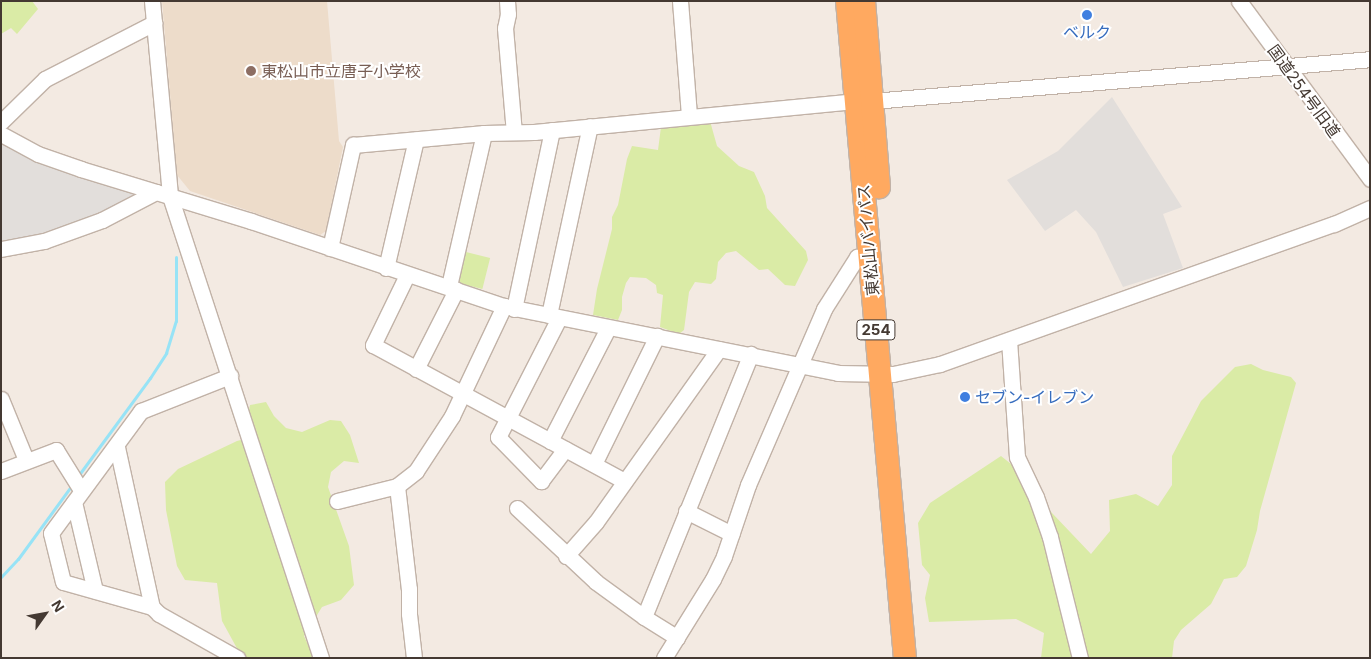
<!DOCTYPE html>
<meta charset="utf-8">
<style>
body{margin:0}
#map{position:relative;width:1371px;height:659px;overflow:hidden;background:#f3eae2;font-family:Inter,"Noto Sans JP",sans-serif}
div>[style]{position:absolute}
.education>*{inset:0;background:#eddcca}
.green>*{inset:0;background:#daeba6;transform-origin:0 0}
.parking>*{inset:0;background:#e2dedb}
.stream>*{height:3px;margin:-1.5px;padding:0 1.5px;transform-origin:1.5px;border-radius:1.5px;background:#97e3f6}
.roads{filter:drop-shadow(1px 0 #c1b2a7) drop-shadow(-1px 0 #c1b2a7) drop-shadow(0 1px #c1b2a7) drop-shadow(0 -1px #c1b2a7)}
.minor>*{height:15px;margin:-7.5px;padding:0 7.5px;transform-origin:7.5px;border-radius:7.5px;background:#fff}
.highway>*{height:22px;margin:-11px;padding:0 11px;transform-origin:11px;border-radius:11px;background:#ffa960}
.dots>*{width:14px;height:14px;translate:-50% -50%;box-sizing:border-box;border:2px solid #fff;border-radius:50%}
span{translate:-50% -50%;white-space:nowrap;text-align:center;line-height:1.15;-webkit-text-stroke:4px #fff;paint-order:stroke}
.shield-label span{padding:1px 4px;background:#fff;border:1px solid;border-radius:4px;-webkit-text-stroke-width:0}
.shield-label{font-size:15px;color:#443932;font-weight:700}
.shop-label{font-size:16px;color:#366cbe}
.left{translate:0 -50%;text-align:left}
.education-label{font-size:16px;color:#785e54}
.street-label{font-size:16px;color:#443932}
.frame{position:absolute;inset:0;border:2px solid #443932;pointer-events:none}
.north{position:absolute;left:20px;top:589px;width:50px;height:50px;-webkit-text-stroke:4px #fff;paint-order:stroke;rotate:58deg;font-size:14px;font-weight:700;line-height:20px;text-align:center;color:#443932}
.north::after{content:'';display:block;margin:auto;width:18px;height:22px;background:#443932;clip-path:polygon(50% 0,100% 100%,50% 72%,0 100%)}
</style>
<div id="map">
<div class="education">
<i style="clip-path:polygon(162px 1px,327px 1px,339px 141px,343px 147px,326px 231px,320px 235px,190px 191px,177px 175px)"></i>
</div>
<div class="green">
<i style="clip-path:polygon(1px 1px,32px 1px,38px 9px,17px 34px,11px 28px,1px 34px)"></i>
<i style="clip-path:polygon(710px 121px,717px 146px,739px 166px,754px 172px,765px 196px,767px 208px,806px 251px,808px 260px,795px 286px,785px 285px,768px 269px,759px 270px,736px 251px,726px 253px,718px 262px,716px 279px,711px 284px,695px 282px,689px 292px,684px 330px,679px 334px,660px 327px,663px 295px,657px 293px,656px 285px,646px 278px,630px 277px,626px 283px,622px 297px,622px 310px,618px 320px,593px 315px,597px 289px,612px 229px,612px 217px,618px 205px,627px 159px,632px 146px,658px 150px,661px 127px)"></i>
<i style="left:462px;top:251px;width:29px;height:32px;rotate:14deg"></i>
<i style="clip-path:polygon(1251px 364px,1263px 370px,1291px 377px,1296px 383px,1260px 511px,1257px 530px,1246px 566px,1237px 577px,1224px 579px,1211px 604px,1181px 630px,1174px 641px,1172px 658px,1041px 658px,1044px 633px,1016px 619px,929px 622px,925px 598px,930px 575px,922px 565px,918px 523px,930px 503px,1001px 456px,1016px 468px,1052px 513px,1091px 554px,1110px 531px,1109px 500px,1136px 494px,1158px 506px,1172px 485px,1172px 456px,1201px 401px,1235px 367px)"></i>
<i style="clip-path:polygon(266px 402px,274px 416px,286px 428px,302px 432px,330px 420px,341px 421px,350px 435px,359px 463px,344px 461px,331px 472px,328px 487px,349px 546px,354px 585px,341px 600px,322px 607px,304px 636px,314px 658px,248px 658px,239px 652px,222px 621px,217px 583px,185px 580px,177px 566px,166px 510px,165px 482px,178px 469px,237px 441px,256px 436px,248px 415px,250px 405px)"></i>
</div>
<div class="parking">
<i style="clip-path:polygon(1112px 97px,1182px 207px,1163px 214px,1183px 268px,1123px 287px,1096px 232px,1076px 210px,1045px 231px,1007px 180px,1058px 151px)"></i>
<i style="clip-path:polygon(1px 142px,142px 194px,74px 227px,1px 244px)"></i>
</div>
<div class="stream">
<i style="left:78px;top:476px;width:122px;rotate:-53.7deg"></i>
<i style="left:150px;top:378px;width:30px;rotate:-57deg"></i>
<i style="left:166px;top:353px;width:34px;rotate:-73deg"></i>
<i style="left:176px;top:321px;width:64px;rotate:-90deg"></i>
<i style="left:1px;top:577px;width:25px;rotate:-47deg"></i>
<i style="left:18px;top:559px;width:92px;rotate:-53.9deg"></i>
</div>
<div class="roads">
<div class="minor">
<i style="left:152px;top:1px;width:196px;rotate:84.7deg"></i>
<i style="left:170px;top:196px;width:486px;rotate:71.9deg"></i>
<i style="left:507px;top:1px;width:13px;rotate:86deg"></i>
<i style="left:508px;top:14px;width:14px;rotate:102deg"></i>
<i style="left:505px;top:28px;width:104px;rotate:85.1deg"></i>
<i style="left:680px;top:1px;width:114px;rotate:85.5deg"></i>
<i style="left:1239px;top:1px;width:221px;rotate:53.6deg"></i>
<i style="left:872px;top:101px;width:500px;rotate:-4.8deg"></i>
<i style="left:1px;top:122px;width:62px;rotate:-44.3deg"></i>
<i style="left:45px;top:79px;width:123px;rotate:-27.2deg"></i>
<i style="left:1px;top:134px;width:42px;rotate:28.4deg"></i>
<i style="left:38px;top:154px;width:46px;rotate:19.2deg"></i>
<i style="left:81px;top:169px;width:178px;rotate:17deg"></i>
<i style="left:251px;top:221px;width:267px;rotate:18.6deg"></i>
<i style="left:504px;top:306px;width:341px;rotate:11.3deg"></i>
<i style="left:838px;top:373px;width:55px;rotate:1deg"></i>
<i style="left:893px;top:374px;width:48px;rotate:-12deg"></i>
<i style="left:940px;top:364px;width:418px;rotate:-19.6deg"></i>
<i style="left:1334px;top:224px;width:39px;rotate:-24deg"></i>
<i style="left:330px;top:248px;width:106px;rotate:-77.4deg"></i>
<i style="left:353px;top:145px;width:132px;rotate:-5.2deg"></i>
<i style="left:484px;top:133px;width:50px;rotate:-1.1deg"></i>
<i style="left:534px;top:132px;width:322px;rotate:-5.5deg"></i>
<i style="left:1px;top:249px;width:44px;rotate:-10.5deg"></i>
<i style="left:44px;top:241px;width:62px;rotate:-19.9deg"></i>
<i style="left:102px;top:220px;width:61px;rotate:-27.4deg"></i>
<i style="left:386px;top:268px;width:132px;rotate:-76.9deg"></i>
<i style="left:407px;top:275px;width:78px;rotate:115.9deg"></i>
<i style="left:373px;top:345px;width:286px;rotate:28.4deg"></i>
<i style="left:449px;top:286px;width:157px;rotate:-77.1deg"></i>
<i style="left:514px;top:309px;width:183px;rotate:-78deg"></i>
<i style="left:549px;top:315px;width:193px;rotate:-77.8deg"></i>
<i style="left:559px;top:318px;width:134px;rotate:117.1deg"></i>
<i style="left:498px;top:437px;width:62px;rotate:45.7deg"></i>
<i style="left:541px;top:481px;width:40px;rotate:-53deg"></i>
<i style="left:1009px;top:340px;width:117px;rotate:86.1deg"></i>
<i style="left:1017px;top:457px;width:44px;rotate:64.6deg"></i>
<i style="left:1036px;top:497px;width:42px;rotate:70.7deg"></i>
<i style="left:1050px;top:537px;width:125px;rotate:76.1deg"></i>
<i style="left:416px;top:369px;width:89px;rotate:-63.1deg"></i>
<i style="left:1px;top:399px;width:66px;rotate:67.7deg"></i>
<i style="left:550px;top:441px;width:127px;rotate:-62.8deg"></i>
<i style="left:117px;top:447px;width:164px;rotate:77.7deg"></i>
<i style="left:152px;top:607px;width:92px;rotate:-164.3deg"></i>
<i style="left:63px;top:582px;width:50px;rotate:-103.8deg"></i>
<i style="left:51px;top:533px;width:152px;rotate:-53.6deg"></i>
<i style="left:141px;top:411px;width:96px;rotate:-21.5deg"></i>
<i style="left:594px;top:464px;width:143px;rotate:-63.8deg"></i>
<i style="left:1px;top:471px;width:59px;rotate:-20.9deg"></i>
<i style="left:56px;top:450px;width:47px;rotate:58deg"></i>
<i style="left:397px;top:486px;width:104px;rotate:83.4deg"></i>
<i style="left:409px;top:589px;width:25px;rotate:90deg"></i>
<i style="left:409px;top:614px;width:44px;rotate:83.5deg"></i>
<i style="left:337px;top:501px;width:62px;rotate:-14deg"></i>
<i style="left:397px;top:486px;width:24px;rotate:-38deg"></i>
<i style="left:416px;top:471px;width:66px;rotate:-56.8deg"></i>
<i style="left:452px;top:416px;width:122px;rotate:-64.7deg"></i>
<i style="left:74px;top:502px;width:91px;rotate:76.7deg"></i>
<i style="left:517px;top:508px;width:108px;rotate:43.1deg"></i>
<i style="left:596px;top:582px;width:59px;rotate:36.1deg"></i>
<i style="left:644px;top:617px;width:39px;rotate:32deg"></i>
<i style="left:686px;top:511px;width:51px;rotate:26.6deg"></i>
<i style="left:566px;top:556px;width:45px;rotate:-48.6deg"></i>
<i style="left:596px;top:522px;width:212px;rotate:-54.6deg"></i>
<i style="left:152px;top:607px;width:10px;rotate:45deg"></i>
<i style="left:159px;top:614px;width:90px;rotate:29.4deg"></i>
<i style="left:644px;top:617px;width:284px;rotate:-67.9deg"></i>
<i style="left:664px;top:658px;width:93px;rotate:-58.2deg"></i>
<i style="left:713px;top:579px;width:25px;rotate:-64deg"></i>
<i style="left:724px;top:556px;width:75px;rotate:-71.3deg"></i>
<i style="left:748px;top:485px;width:192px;rotate:-66.6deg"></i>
<i style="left:824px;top:309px;width:62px;rotate:-57.6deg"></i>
<i style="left:857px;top:257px;width:13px"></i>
</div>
<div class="highway">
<i style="left:847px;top:1px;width:660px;rotate:84.96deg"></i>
<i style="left:864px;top:1px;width:187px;rotate:85.4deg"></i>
</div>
</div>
<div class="dots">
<i style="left:1087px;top:15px;background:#3f7fe0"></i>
<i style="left:251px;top:71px;background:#8d6e63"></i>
<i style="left:965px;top:397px;background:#3f7fe0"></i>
</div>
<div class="shield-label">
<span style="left:876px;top:330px">254</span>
</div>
<div class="shop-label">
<span style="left:1087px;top:32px">ベルク</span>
<span class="left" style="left:975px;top:397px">セブン-イレブン</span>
</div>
<div class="education-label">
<span class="left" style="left:261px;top:71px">東松山市立唐子小学校</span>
</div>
<div class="street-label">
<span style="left:1304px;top:91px;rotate:54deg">国道254号旧道</span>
<span style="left:868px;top:240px;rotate:-95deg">東松山バイパス</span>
</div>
<div class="frame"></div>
<div class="north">N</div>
</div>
